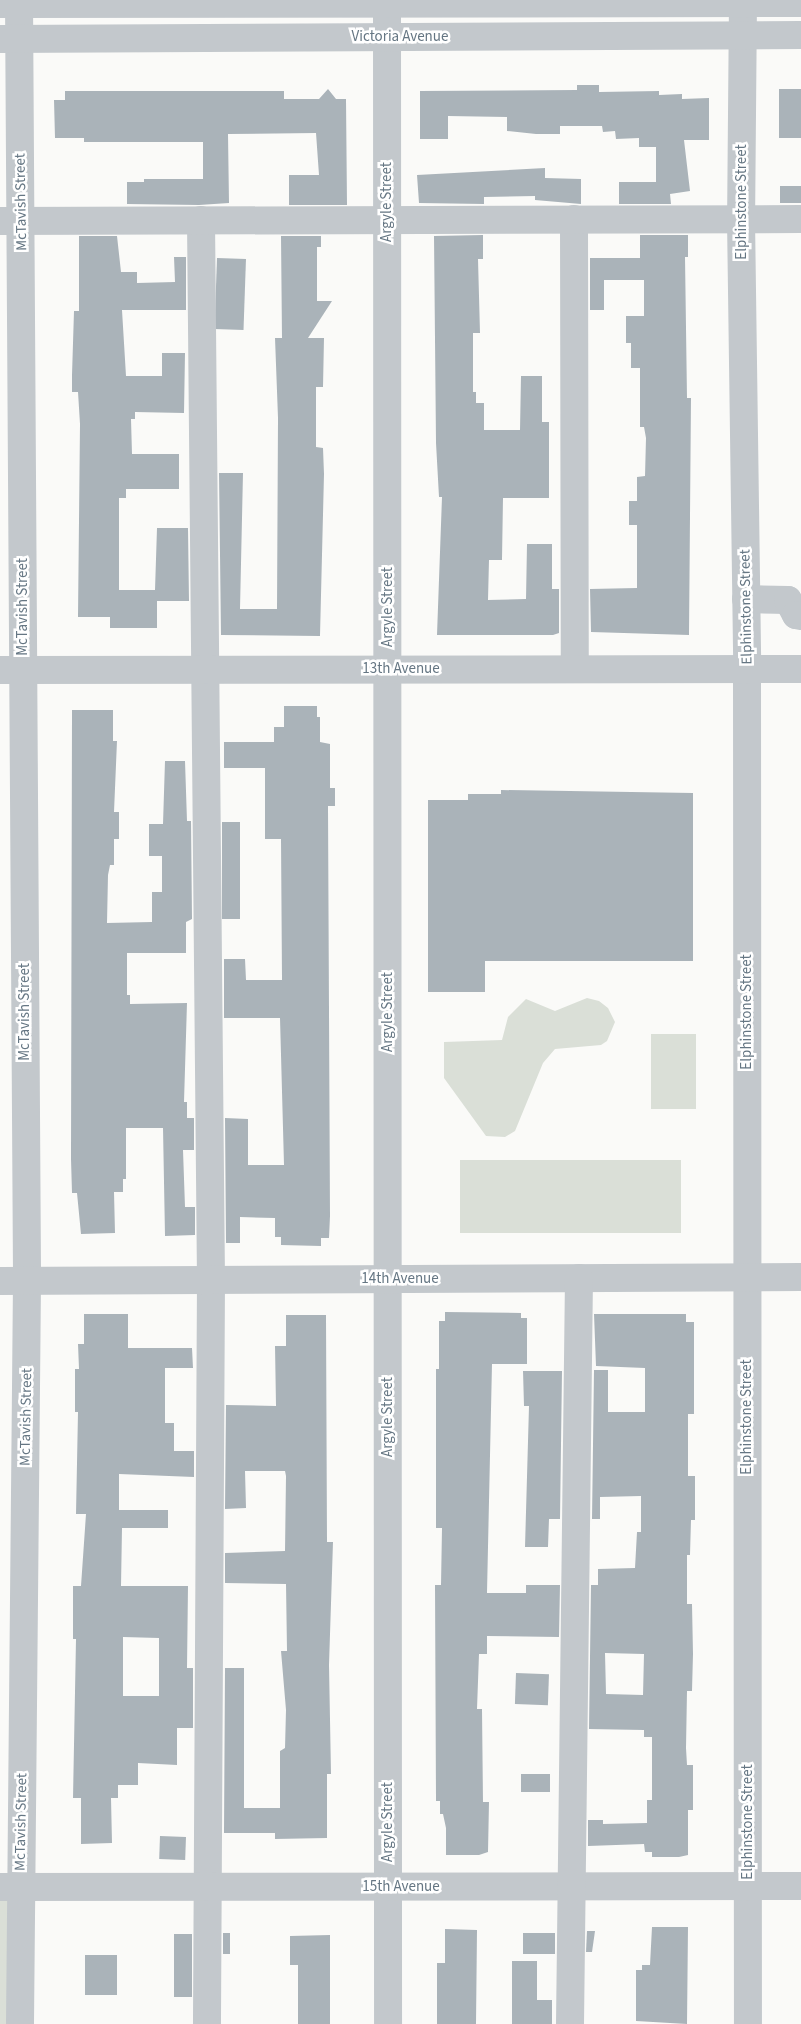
<!DOCTYPE html>
<style>
body{margin:0}
#map{position:relative;width:801px;height:2024px;overflow:hidden;background:#fafaf8;font-family:"Source Sans 3",sans-serif}
div>[style]{position:absolute}
.green>*{inset:0;background:#dadfd7;transform-origin:0 0}
.building>*{inset:0;background:#aab3b9;transform-origin:0 0}
.minor>*{height:28px;margin:-14px;padding:0 14px;transform-origin:14px;border-radius:14px;background:#c3c8cc}
span{translate:-50% -50%;white-space:nowrap;text-align:center;line-height:1.15;-webkit-text-stroke:5px #fff;paint-order:stroke}
.street-label{font-size:15px;color:#657683}
</style>
<div id="map">
<div class="green">
<i style="clip-path:polygon(587px 998px,599px 1001px,608px 1008px,615px 1022px,607px 1041px,601px 1045px,555px 1049px,543px 1063px,515px 1131px,505px 1137px,486px 1136px,444px 1078px,444px 1042px,502px 1040px,508px 1017px,526px 999px,555px 1011px)"></i>
<i style="left:651px;top:1034px;width:45px;height:75px"></i>
<i style="left:460px;top:1160px;width:221px;height:73px"></i>
<i style="clip-path:polygon(0 1898px,10px 1898px,8px 2024px,0 2024px)"></i>
</div>
<div class="building">
<i style="clip-path:polygon(577px 85px,599px 85px,599px 92px,659px 91px,659px 95px,682px 94px,682px 99px,709px 98px,709px 140px,684px 140px,690px 191px,670px 194px,671px 204px,619px 204px,619px 182px,656px 182px,656px 147px,639px 147px,639px 138px,616px 139px,615px 131px,603px 132px,602px 126px,560px 126px,560px 134px,536px 134px,507px 131px,507px 117px,448px 116px,448px 139px,420px 139px,420px 91px,577px 90px)"></i>
<i style="clip-path:polygon(328px 89px,336px 99px,346px 99px,347px 205px,289px 205px,289px 175px,319px 175px,316px 133px,228px 134px,229px 203px,199px 205px,127px 204px,127px 182px,144px 182px,144px 179px,203px 179px,203px 142px,84px 142px,84px 138px,55px 138px,54px 100px,65px 100px,65px 91px,284px 91px,284px 99px,319px 99px)"></i>
<i style="left:779px;top:89px;width:22px;height:49px"></i>
<i style="clip-path:polygon(545px 168px,545px 178px,581px 179px,581px 204px,535px 200px,535px 196px,484px 197px,484px 204px,419px 203px,417px 175px)"></i>
<i style="left:780px;top:186px;width:21px;height:17px"></i>
<i style="clip-path:polygon(483px 235px,483px 259px,478px 259px,480px 333px,473px 333px,473px 392px,476px 392px,476px 403px,484px 403px,484px 430px,520px 430px,521px 376px,542px 376px,542px 422px,549px 422px,549px 498px,503px 498px,502px 560px,489px 560px,488px 600px,526px 599px,527px 544px,552px 544px,552px 589px,559px 589px,559px 633px,553px 635px,437px 635px,442px 497px,439px 497px,436px 443px,434px 236px)"></i>
<i style="clip-path:polygon(640px 235px,688px 235px,688px 257px,685px 257px,687px 398px,691px 398px,689px 635px,591px 632px,590px 589px,637px 588px,637px 525px,629px 525px,629px 501px,637px 501px,637px 477px,645px 476px,646px 438px,644px 427px,640px 427px,640px 368px,631px 368px,631px 343px,626px 343px,626px 316px,644px 316px,644px 280px,604px 280px,604px 310px,590px 310px,590px 258px,640px 258px)"></i>
<i style="clip-path:polygon(79px 236px,117px 236px,121px 272px,137px 272px,137px 283px,175px 282px,174px 257px,186px 257px,186px 310px,122px 310px,126px 376px,162px 376px,162px 353px,185px 353px,184px 413px,135px 412px,135px 419px,131px 419px,132px 454px,179px 454px,179px 489px,126px 489px,126px 498px,119px 498px,119px 590px,155px 590px,157px 528px,188px 528px,189px 601px,157px 601px,157px 628px,110px 628px,110px 617px,78px 617px,80px 424px,78px 392px,72px 392px,72px 375px,74px 311px,79px 311px)"></i>
<i style="clip-path:polygon(281px 236px,321px 236px,321px 247px,317px 247px,317px 301px,332px 301px,308px 338px,324px 338px,323px 387px,316px 387px,316px 447px,323px 448px,324px 474px,320px 636px,221px 635px,219px 473px,243px 473px,240px 609px,277px 609px,278px 418px,275px 338px,282px 338px)"></i>
<i style="left:217px;top:258px;width:29px;height:71px;rotate:2deg"></i>
<i style="clip-path:polygon(284px 706px,317px 706px,317px 717px,320px 717px,320px 742px,330px 744px,330px 788px,335px 788px,335px 806px,328px 806px,330px 1216px,329px 1238px,321px 1238px,321px 1246px,281px 1245px,281px 1237px,275px 1237px,275px 1218px,240px 1217px,240px 1243px,226px 1243px,225px 1118px,248px 1119px,248px 1165px,284px 1165px,280px 1018px,224px 1018px,224px 959px,245px 959px,246px 980px,282px 980px,281px 839px,265px 839px,265px 768px,224px 768px,224px 742px,274px 742px,274px 727px,284px 727px)"></i>
<i style="clip-path:polygon(72px 710px,113px 710px,113px 741px,117px 741px,114px 812px,119px 812px,119px 839px,114px 839px,114px 865px,110px 865px,108px 875px,107px 923px,152px 922px,152px 892px,162px 892px,162px 856px,149px 856px,149px 824px,163px 824px,165px 761px,185px 761px,187px 821px,191px 821px,192px 919px,186px 922px,186px 953px,127px 953px,127px 995px,130px 995px,130px 1004px,187px 1003px,184px 1102px,187px 1102px,187px 1118px,194px 1118px,194px 1150px,183px 1150px,185px 1207px,195px 1207px,195px 1235px,165px 1236px,163px 1128px,126px 1128px,126px 1179px,123px 1179px,123px 1192px,114px 1192px,115px 1233px,81px 1234px,77px 1193px,72px 1193px,71px 1159px)"></i>
<i style="clip-path:polygon(501px 790px,693px 793px,693px 961px,485px 961px,485px 992px,428px 992px,428px 800px,468px 800px,468px 794px,501px 794px)"></i>
<i style="left:222px;top:822px;width:18px;height:97px"></i>
<i style="clip-path:polygon(445px 1312px,521px 1313px,521px 1318px,527px 1318px,527px 1364px,492px 1364px,487px 1593px,526px 1593px,526px 1585px,560px 1585px,559px 1637px,487px 1636px,487px 1654px,479px 1654px,477px 1709px,482px 1709px,483px 1802px,489px 1802px,488px 1852px,479px 1855px,446px 1855px,446px 1828px,443px 1814px,440px 1814px,440px 1801px,436px 1801px,435px 1585px,441px 1585px,442px 1528px,436px 1528px,436px 1369px,439px 1369px,439px 1321px,445px 1321px)"></i>
<i style="clip-path:polygon(evenodd,84px 1314px,128px 1314px,128px 1348px,192px 1348px,193px 1368px,165px 1368px,165px 1423px,174px 1423px,174px 1451px,194px 1451px,194px 1477px,119px 1474px,119px 1510px,168px 1510px,168px 1528px,122px 1528px,121px 1586px,188px 1586px,187px 1668px,193px 1668px,193px 1728px,177px 1728px,177px 1765px,138px 1763px,138px 1785px,118px 1785px,118px 1798px,111px 1798px,112px 1843px,81px 1844px,81px 1798px,73px 1798px,76px 1639px,73px 1639px,73px 1586px,81px 1586px,86px 1514px,76px 1514px,78px 1412px,75px 1412px,75px 1369px,79px 1369px,78px 1344px,84px 1344px,84px 1314px,123px 1637px,159px 1638px,159px 1696px,123px 1696px,123px 1637px)"></i>
<i style="clip-path:polygon(evenodd,594px 1314px,686px 1314px,686px 1322px,694px 1322px,694px 1414px,688px 1414px,688px 1476px,695px 1476px,695px 1520px,691px 1520px,690px 1555px,687px 1555px,687px 1604px,692px 1604px,693px 1654px,692px 1691px,687px 1691px,686px 1748px,687px 1765px,693px 1765px,693px 1810px,688px 1810px,688px 1855px,679px 1857px,652px 1857px,652px 1852px,645px 1852px,644px 1844px,588px 1846px,588px 1820px,603px 1820px,603px 1824px,647px 1823px,647px 1800px,652px 1800px,652px 1737px,644px 1737px,644px 1730px,589px 1729px,591px 1585px,598px 1585px,598px 1569px,635px 1568px,637px 1532px,641px 1532px,641px 1496px,600px 1497px,600px 1519px,592px 1519px,594px 1370px,608px 1370px,608px 1412px,645px 1412px,645px 1368px,596px 1366px,594px 1314px,605px 1653px,644px 1654px,643px 1695px,606px 1694px,605px 1653px)"></i>
<i style="clip-path:polygon(286px 1315px,326px 1315px,327px 1542px,333px 1542px,329px 1665px,331px 1774px,327px 1774px,327px 1838px,275px 1839px,275px 1833px,224px 1833px,225px 1668px,244px 1668px,244px 1808px,280px 1808px,280px 1751px,285px 1748px,286px 1710px,281px 1651px,287px 1651px,286px 1584px,225px 1583px,225px 1553px,285px 1551px,286px 1476px,285px 1471px,245px 1471px,246px 1508px,225px 1509px,226px 1405px,276px 1406px,275px 1346px,286px 1346px)"></i>
<i style="clip-path:polygon(523px 1371px,562px 1371px,560px 1519px,549px 1519px,548px 1547px,525px 1547px,529px 1406px,524px 1406px)"></i>
<i style="left:516px;top:1673px;width:33px;height:31px;rotate:2deg"></i>
<i style="left:550px;top:1774px;width:18px;height:29px;rotate:90deg"></i>
<i style="left:160px;top:1836px;width:26px;height:23px;rotate:2deg"></i>
<i style="clip-path:polygon(652px 1927px,688px 1927px,687px 2024px,636px 2021px,636px 1970px,642px 1970px,642px 1965px,650px 1965px)"></i>
<i style="clip-path:polygon(445px 1929px,477px 1930px,476px 2024px,437px 2024px,437px 1963px,445px 1963px)"></i>
<i style="clip-path:polygon(587px 1931px,595px 1931px,592px 1952px,586px 1952px)"></i>
<i style="left:223px;top:1933px;width:7px;height:21px"></i>
<i style="left:523px;top:1933px;width:32px;height:21px"></i>
<i style="left:174px;top:1934px;width:18px;height:63px"></i>
<i style="clip-path:polygon(330px 1935px,330px 2024px,298px 2024px,298px 1965px,290px 1965px,290px 1936px)"></i>
<i style="left:85px;top:1955px;width:32px;height:40px"></i>
<i style="clip-path:polygon(512px 1961px,537px 1961px,537px 2000px,552px 2000px,552px 2024px,512px 2024px)"></i>
</div>
<div class="minor">
<i style="left:19px;top:0;width:1281px;rotate:89.64deg"></i>
<i style="left:27px;top:1281px;width:743px;rotate:90.54deg"></i>
<i style="left:387px;top:0;width:2024px;rotate:89.97deg"></i>
<i style="left:743px;top:0;width:219px;rotate:90.5deg"></i>
<i style="left:741px;top:219px;width:450px;rotate:89.2deg"></i>
<i style="left:747px;top:669px;width:1355px;rotate:89.96deg"></i>
<i style="left:1px;top:4px;width:800px;rotate:-0.07deg"></i>
<i style="left:1px;top:39px;width:800px;rotate:-0.29deg"></i>
<i style="left:574px;top:219px;width:450px;rotate:89.9deg"></i>
<i style="left:201px;top:220px;width:1060px;rotate:89.46deg"></i>
<i style="left:211px;top:1280px;width:744px;rotate:90.31deg"></i>
<i style="left:0;top:221px;width:801px;rotate:-0.14deg"></i>
<i style="left:746px;top:599px;width:42px;rotate:1.4deg"></i>
<i style="left:788px;top:600px;width:17px;rotate:62deg"></i>
<i style="left:796px;top:615px;width:5px;rotate:11deg"></i>
<i style="left:0;top:670px;width:801px;rotate:-0.07deg"></i>
<i style="left:0;top:1281px;width:801px;rotate:-0.29deg"></i>
<i style="left:0;top:1887px;width:801px;rotate:-0.07deg"></i>
<i style="left:570px;top:2024px;width:746px;rotate:-89.31deg"></i>
</div>
<div class="street-label">
<span style="left:400px;top:37px">Victoria Avenue</span>
<span style="left:21px;top:202px;rotate:-91deg">McTavish Street</span>
<span style="left:387px;top:202px;rotate:-90deg">Argyle Street</span>
<span style="left:742px;top:202px;rotate:-90deg">Elphinstone Street</span>
<span style="left:23px;top:607px;rotate:-90deg">McTavish Street</span>
<span style="left:388px;top:607px;rotate:-90deg">Argyle Street</span>
<span style="left:746px;top:607px;rotate:-91deg">Elphinstone Street</span>
<span style="left:401px;top:669px">13th Avenue</span>
<span style="left:25px;top:1012px;rotate:-90deg">McTavish Street</span>
<span style="left:388px;top:1012px;rotate:-90deg">Argyle Street</span>
<span style="left:747px;top:1012px;rotate:-90deg">Elphinstone Street</span>
<span style="left:400px;top:1279px">14th Avenue</span>
<span style="left:26px;top:1417px;rotate:-89deg">McTavish Street</span>
<span style="left:388px;top:1417px;rotate:-90deg">Argyle Street</span>
<span style="left:747px;top:1417px;rotate:-90deg">Elphinstone Street</span>
<span style="left:21px;top:1822px;rotate:-89deg">McTavish Street</span>
<span style="left:388px;top:1822px;rotate:-90deg">Argyle Street</span>
<span style="left:748px;top:1822px;rotate:-90deg">Elphinstone Street</span>
<span style="left:401px;top:1887px">15th Avenue</span>
</div>
</div>
